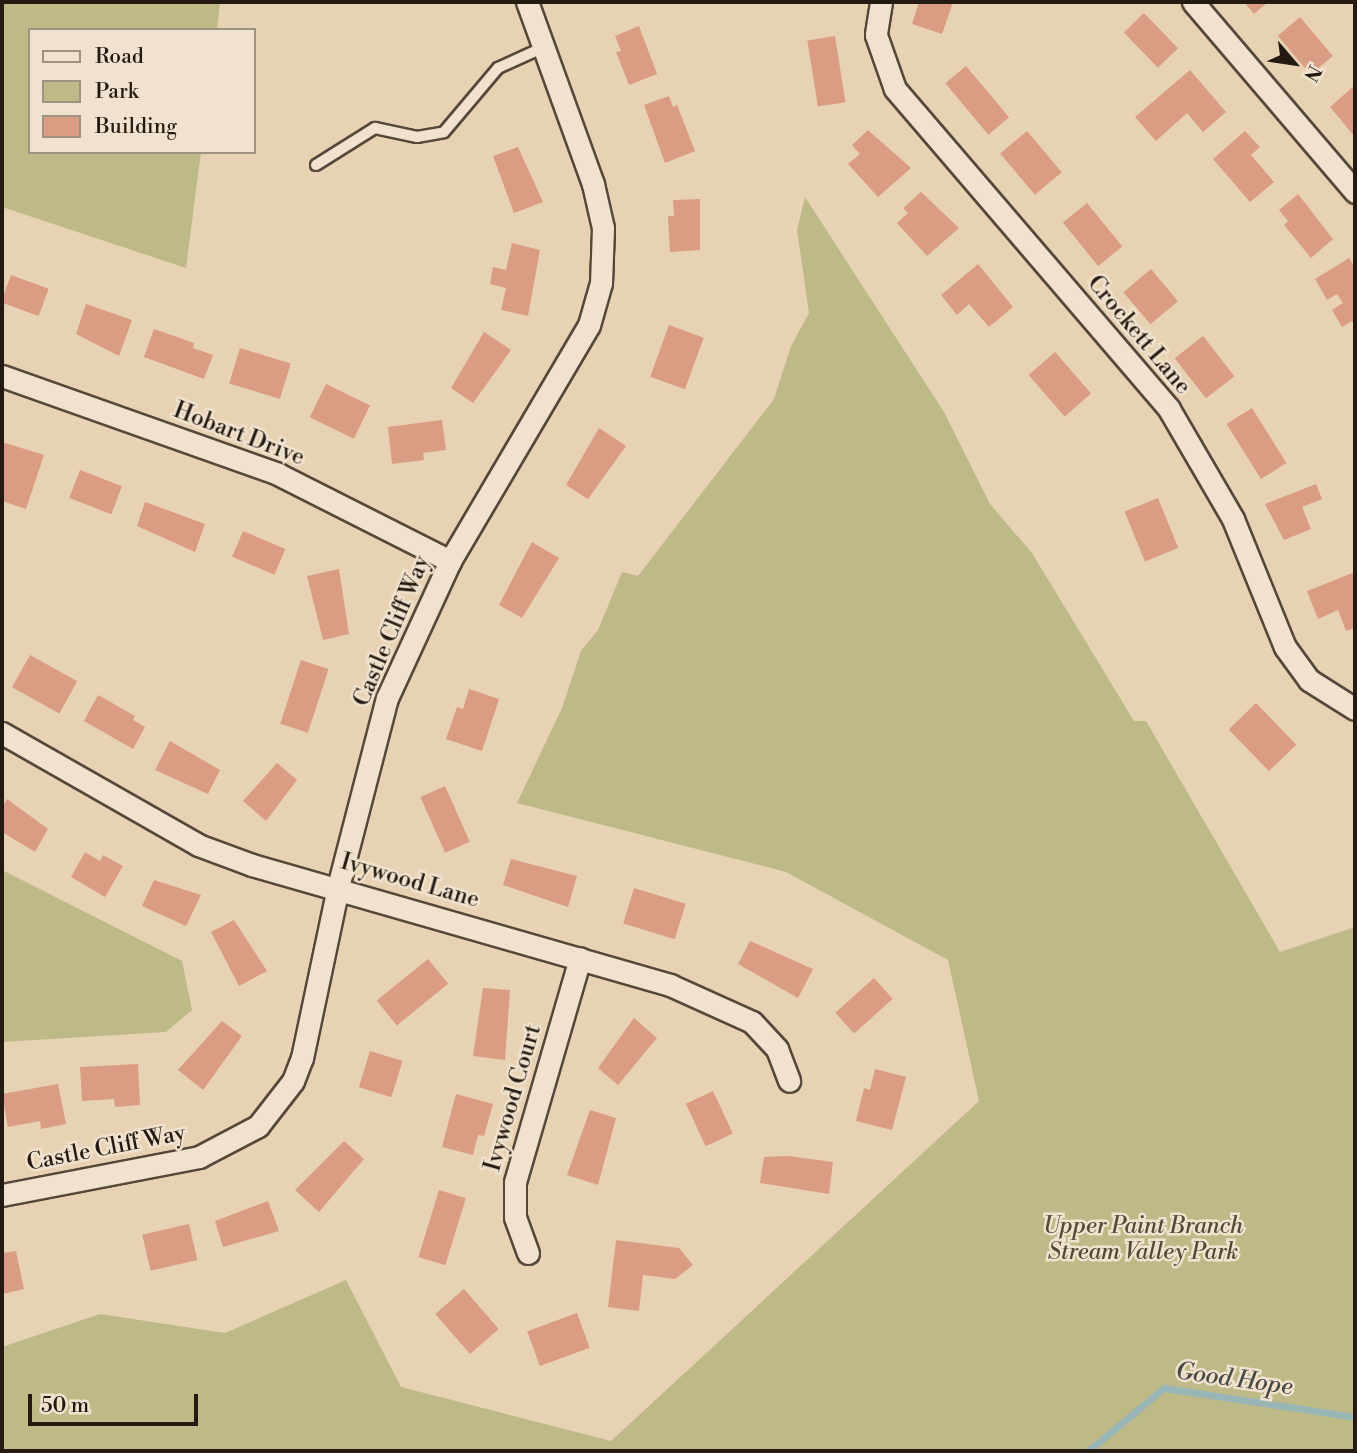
<!DOCTYPE html>
<style>
body{margin:0}
#map{position:relative;width:1357px;height:1453px;overflow:hidden;background:#e8d2b4;font-family:"Libre Bodoni",serif}
div>[style]{position:absolute}
.green>*{inset:0;background:#bdba88}
.stream>*{height:7px;margin:-3.5px;padding:0 3.5px;transform-origin:3.5px;border-radius:3.5px;background:#99b6b6}
.building>*{inset:0;background:#da9c83;transform-origin:0 0}
.roads{filter:drop-shadow(2px 0 #55483a) drop-shadow(-2px 0 #55483a) drop-shadow(0 2px #55483a) drop-shadow(0 -2px #55483a)}
.service>*{height:10px;margin:-5px;padding:0 5px;transform-origin:5px;border-radius:5px;background:#f0e2ce}
.minor>*{height:21px;margin:-10.5px;padding:0 10.5px;transform-origin:10.5px;border-radius:10.5px;background:#f0e2ce}
span{translate:-50% -50%;white-space:nowrap;text-align:center;line-height:1.15;-webkit-text-stroke:5px #f0e2ce;paint-order:stroke}
.street-label{font-size:23px;color:#241a11}
.park-label{font-size:23px;color:#524a35;font-style:italic}
.water-label{font-size:24px;color:#474943;font-style:italic}
.frame{position:absolute;inset:0;border:4px solid #241a11;pointer-events:none}
.legend{position:absolute;left:28px;top:28px;width:228px;height:126px;box-sizing:border-box;background:#f0e2ce;border:2px solid #9e9282;margin:0;padding:9px 12px;list-style:none;font-size:21px;color:#241a11}
.legend li{display:flex;align-items:center;gap:14px;height:35px}
.legend b{width:35px;border:2px solid #9e9282}
.north{position:absolute;left:1259px;top:28px;width:70px;height:70px;-webkit-text-stroke:5px #f0e2ce;paint-order:stroke;rotate:119deg;font-size:19px;font-weight:700;line-height:28px;text-align:center;color:#241a11}
.north::after{content:'';display:block;margin:auto;width:24px;height:32px;background:#241a11;clip-path:polygon(50% 0,100% 100%,50% 72%,0 100%)}
.scale{position:absolute;left:28px;top:1394px;width:170px;height:32px;box-sizing:border-box;border:4px solid #241a11;border-top:0;padding-left:9px;font-size:21px;line-height:24px;white-space:nowrap;color:#241a11;-webkit-text-stroke:5px #f0e2ce;paint-order:stroke}
</style>
<div id="map">
<div class="green">
<i style="clip-path:polygon(2px 2px,220px 2px,217px 30px,30px 30px,30px 152px,201px 152px,186px 268px,2px 207px)"></i>
<i style="clip-path:polygon(805px 197px,944px 412px,990px 504px,1032px 553px,1134px 721px,1146px 721px,1280px 952px,1355px 927px,1355px 1451px,2px 1451px,2px 1347px,100px 1314px,225px 1333px,346px 1280px,401px 1387px,611px 1441px,979px 1101px,948px 960px,786px 872px,517px 803px,562px 708px,581px 651px,598px 630px,622px 572px,638px 576px,774px 399px,791px 346px,809px 313px,797px 230px)"></i>
<i style="clip-path:polygon(2px 870px,182px 961px,192px 1010px,166px 1032px,2px 1042px)"></i>
</div>
<div class="stream">
<i style="left:1088px;top:1451px;width:99px;rotate:-39.7deg"></i>
<i style="left:1164px;top:1388px;width:193px;rotate:8.6deg"></i>
</div>
<div class="building">
<i style="clip-path:polygon(919px 2px,953px 2px,942px 34px,912px 24px)"></i>
<i style="clip-path:polygon(1244px 2px,1268px 2px,1254px 14px)"></i>
<i style="left:1144px;top:13px;width:49px;height:28px;rotate:46deg"></i>
<i style="left:1300px;top:17px;width:51px;height:29px;rotate:50deg"></i>
<i style="clip-path:polygon(639px 26px,657px 74px,629px 85px,616px 52px,621px 51px,615px 36px)"></i>
<i style="left:835px;top:36px;width:67px;height:28px;rotate:81deg"></i>
<i style="left:966px;top:66px;width:67px;height:27px;rotate:50deg"></i>
<i style="clip-path:polygon(1190px 70px,1226px 112px,1203px 132px,1187px 113px,1156px 141px,1135px 117px)"></i>
<i style="clip-path:polygon(1355px 85px,1355px 137px,1330px 107px)"></i>
<i style="clip-path:polygon(669px 96px,673px 107px,677px 105px,695px 151px,665px 163px,644px 105px)"></i>
<i style="clip-path:polygon(868px 130px,911px 168px,878px 197px,848px 164px,860px 154px,852px 145px)"></i>
<i style="left:1027px;top:131px;width:54px;height:35px;rotate:50deg"></i>
<i style="clip-path:polygon(1245px 131px,1260px 147px,1251px 155px,1274px 182px,1250px 202px,1213px 159px)"></i>
<i style="clip-path:polygon(518px 147px,543px 202px,514px 213px,493px 156px)"></i>
<i style="clip-path:polygon(921px 192px,959px 228px,927px 256px,897px 223px,908px 213px,903px 208px)"></i>
<i style="clip-path:polygon(1298px 194px,1333px 239px,1311px 258px,1284px 225px,1288px 221px,1279px 210px)"></i>
<i style="clip-path:polygon(700px 199px,700px 250px,670px 252px,668px 216px,674px 216px,673px 200px)"></i>
<i style="left:1087px;top:203px;width:56px;height:31px;rotate:51deg"></i>
<i style="clip-path:polygon(512px 243px,540px 250px,528px 316px,501px 310px,506px 288px,490px 284px,493px 267px,506px 270px)"></i>
<i style="clip-path:polygon(1349px 258px,1355px 267px,1355px 325px,1352px 321px,1342px 327px,1332px 310px,1343px 303px,1337px 294px,1327px 300px,1315px 279px)"></i>
<i style="clip-path:polygon(978px 264px,1013px 307px,989px 327px,969px 304px,957px 315px,941px 295px)"></i>
<i style="left:1151px;top:269px;width:42px;height:36px;rotate:50deg"></i>
<i style="left:11px;top:275px;width:40px;height:29px;rotate:20deg"></i>
<i style="clip-path:polygon(86px 304px,132px 320px,119px 356px,76px 334px)"></i>
<i style="left:669px;top:325px;width:37px;height:55px;rotate:20deg"></i>
<i style="clip-path:polygon(154px 329px,194px 343px,193px 348px,213px 355px,204px 379px,144px 357px)"></i>
<i style="clip-path:polygon(484px 332px,511px 350px,473px 403px,451px 388px)"></i>
<i style="left:1203px;top:336px;width:51px;height:36px;rotate:52deg"></i>
<i style="left:240px;top:348px;width:53px;height:37px;rotate:17deg"></i>
<i style="left:1055px;top:352px;width:55px;height:35px;rotate:49deg"></i>
<i style="left:326px;top:384px;width:49px;height:37px;rotate:26deg"></i>
<i style="left:1252px;top:408px;width:65px;height:30px;rotate:58deg"></i>
<i style="clip-path:polygon(442px 420px,446px 450px,423px 453px,424px 460px,392px 464px,388px 427px)"></i>
<i style="clip-path:polygon(599px 428px,626px 446px,588px 499px,566px 485px)"></i>
<i style="clip-path:polygon(2px 442px,44px 455px,26px 509px,2px 501px)"></i>
<i style="left:80px;top:470px;width:45px;height:30px;rotate:21deg"></i>
<i style="clip-path:polygon(1316px 484px,1322px 499px,1302px 507px,1311px 529px,1284px 540px,1265px 504px)"></i>
<i style="left:1158px;top:498px;width:54px;height:36px;rotate:68deg"></i>
<i style="clip-path:polygon(145px 502px,205px 524px,195px 552px,137px 526px)"></i>
<i style="left:243px;top:531px;width:46px;height:28px;rotate:23deg"></i>
<i style="clip-path:polygon(532px 542px,559px 558px,522px 618px,499px 605px)"></i>
<i style="clip-path:polygon(339px 569px,349px 634px,323px 640px,307px 576px)"></i>
<i style="clip-path:polygon(1355px 572px,1355px 628px,1346px 631px,1338px 610px,1318px 619px,1307px 591px)"></i>
<i style="left:30px;top:655px;width:54px;height:37px;rotate:29deg"></i>
<i style="left:301px;top:660px;width:29px;height:67px;rotate:18deg"></i>
<i style="clip-path:polygon(469px 689px,499px 699px,482px 751px,446px 739px,457px 707px,463px 709px)"></i>
<i style="clip-path:polygon(98px 695px,135px 716px,133px 720px,145px 727px,133px 749px,84px 721px)"></i>
<i style="left:1256px;top:703px;width:58px;height:38px;rotate:46deg"></i>
<i style="clip-path:polygon(170px 741px,220px 770px,208px 794px,155px 770px)"></i>
<i style="clip-path:polygon(277px 763px,297px 780px,266px 821px,243px 801px)"></i>
<i style="left:445px;top:786px;width:61px;height:27px;rotate:66deg"></i>
<i style="clip-path:polygon(7px 799px,48px 829px,35px 852px,2px 832px,2px 808px)"></i>
<i style="clip-path:polygon(85px 852px,100px 861px,103px 855px,123px 866px,105px 897px,71px 877px)"></i>
<i style="clip-path:polygon(511px 859px,577px 876px,568px 907px,503px 885px)"></i>
<i style="clip-path:polygon(154px 880px,201px 895px,186px 926px,142px 906px)"></i>
<i style="left:634px;top:888px;width:54px;height:37px;rotate:17deg"></i>
<i style="clip-path:polygon(234px 920px,267px 971px,239px 986px,211px 932px)"></i>
<i style="clip-path:polygon(750px 941px,813px 969px,798px 998px,738px 964px)"></i>
<i style="left:428px;top:959px;width:32px;height:66px;rotate:51deg"></i>
<i style="left:874px;top:978px;width:28px;height:52px;rotate:48deg"></i>
<i style="clip-path:polygon(483px 988px,510px 990px,505px 1060px,473px 1056px)"></i>
<i style="clip-path:polygon(634px 1018px,657px 1038px,618px 1085px,598px 1068px)"></i>
<i style="clip-path:polygon(222px 1021px,242px 1036px,203px 1090px,178px 1070px)"></i>
<i style="left:370px;top:1051px;width:34px;height:38px;rotate:17deg"></i>
<i style="clip-path:polygon(138px 1064px,140px 1105px,115px 1107px,114px 1099px,82px 1101px,80px 1067px)"></i>
<i style="clip-path:polygon(875px 1069px,906px 1077px,892px 1130px,856px 1121px,864px 1088px,870px 1090px)"></i>
<i style="clip-path:polygon(58px 1084px,66px 1124px,41px 1129px,40px 1121px,8px 1127px,2px 1094px)"></i>
<i style="left:713px;top:1091px;width:47px;height:30px;rotate:65deg"></i>
<i style="clip-path:polygon(456px 1094px,493px 1104px,484px 1136px,478px 1135px,473px 1155px,442px 1147px)"></i>
<i style="clip-path:polygon(590px 1110px,616px 1118px,598px 1185px,567px 1175px)"></i>
<i style="clip-path:polygon(344px 1141px,364px 1159px,319px 1212px,295px 1190px)"></i>
<i style="clip-path:polygon(788px 1156px,833px 1162px,829px 1194px,760px 1183px,764px 1157px)"></i>
<i style="left:439px;top:1190px;width:28px;height:70px;rotate:17deg"></i>
<i style="clip-path:polygon(268px 1201px,279px 1231px,223px 1247px,215px 1221px)"></i>
<i style="left:189px;top:1224px;width:37px;height:48px;rotate:77deg"></i>
<i style="clip-path:polygon(616px 1240px,679px 1248px,693px 1265px,675px 1279px,643px 1275px,639px 1311px,608px 1307px)"></i>
<i style="clip-path:polygon(16px 1251px,24px 1289px,2px 1294px,2px 1253px)"></i>
<i style="left:464px;top:1289px;width:53px;height:38px;rotate:49deg"></i>
<i style="left:577px;top:1313px;width:37px;height:53px;rotate:70deg"></i>
</div>
<div class="roads">
<div class="service">
<i style="left:316px;top:165px;width:70px;rotate:-32.1deg"></i>
<i style="left:375px;top:128px;width:43px;rotate:12.1deg"></i>
<i style="left:417px;top:137px;width:27px;rotate:-10deg"></i>
<i style="left:444px;top:132px;width:84px;rotate:-49.8deg"></i>
<i style="left:498px;top:68px;width:48px;rotate:-24.4deg"></i>
</div>
<div class="minor">
<i style="left:881px;top:2px;width:33px;rotate:99deg"></i>
<i style="left:876px;top:35px;width:57px;rotate:70.6deg"></i>
<i style="left:895px;top:89px;width:421px;rotate:49.4deg"></i>
<i style="left:1169px;top:409px;width:127px;rotate:59.8deg"></i>
<i style="left:1233px;top:519px;width:138px;rotate:67.9deg"></i>
<i style="left:1285px;top:647px;width:41px;rotate:54deg"></i>
<i style="left:1309px;top:680px;width:54px;rotate:32.2deg"></i>
<i style="left:1193px;top:2px;width:250px;rotate:49.5deg"></i>
<i style="left:2px;top:376px;width:293px;rotate:19.5deg"></i>
<i style="left:278px;top:474px;width:193px;rotate:26.8deg"></i>
<i style="left:2px;top:733px;width:226px;rotate:29.7deg"></i>
<i style="left:198px;top:845px;width:58px;rotate:20.3deg"></i>
<i style="left:252px;top:865px;width:435px;rotate:16deg"></i>
<i style="left:670px;top:985px;width:90px;rotate:24.3deg"></i>
<i style="left:752px;top:1022px;width:37px;rotate:47deg"></i>
<i style="left:777px;top:1049px;width:34px;rotate:69deg"></i>
<i style="left:2px;top:1195px;width:201px;rotate:-10.9deg"></i>
<i style="left:199px;top:1157px;width:67px;rotate:-27.7deg"></i>
<i style="left:258px;top:1126px;width:57px;rotate:-52.1deg"></i>
<i style="left:293px;top:1081px;width:25px;rotate:-69deg"></i>
<i style="left:302px;top:1058px;width:175px;rotate:-78.1deg"></i>
<i style="left:338px;top:887px;width:195px;rotate:-75.5deg"></i>
<i style="left:387px;top:698px;width:151px;rotate:-65.3deg"></i>
<i style="left:450px;top:561px;width:274px;rotate:-59.5deg"></i>
<i style="left:589px;top:325px;width:44px;rotate:-74.1deg"></i>
<i style="left:601px;top:283px;width:55px;rotate:-87.9deg"></i>
<i style="left:603px;top:228px;width:45px;rotate:-102.8deg"></i>
<i style="left:593px;top:184px;width:194px;rotate:-109.9deg"></i>
<i style="left:528px;top:1253px;width:38px;rotate:-110deg"></i>
<i style="left:515px;top:1217px;width:35px;rotate:-90deg"></i>
<i style="left:515px;top:1182px;width:233px;rotate:-73.8deg"></i>
</div>
</div>
<div class="street-label">
<span style="left:1139px;top:335px;rotate:50deg">Crockett Lane</span>
<span style="left:239px;top:434px;rotate:21deg">Hobart Drive</span>
<span style="left:392px;top:631px;rotate:-67deg">Castle Cliff Way</span>
<span style="left:410px;top:881px;rotate:16deg">Ivywood Lane</span>
<span style="left:513px;top:1098px;rotate:-74deg">Ivywood Court</span>
<span style="left:106px;top:1148px;rotate:-11deg">Castle Cliff Way</span>
</div>
<div class="park-label">
<span style="left:1143px;top:1239px">Upper Paint Branch<br>Stream Valley Park</span>
</div>
<div class="water-label">
<span style="left:1234px;top:1380px;rotate:8deg">Good Hope</span>
</div>
<div class="frame"></div>
<ul class="legend">
<li><b style="height:9px;background:#f0e2ce"></b>Road</li>
<li><b style="height:19px;background:#bdba88"></b>Park</li>
<li><b style="height:19px;background:#da9c83"></b>Building</li>
</ul>
<div class="north">N</div>
<div class="scale">50 m</div>
</div>
